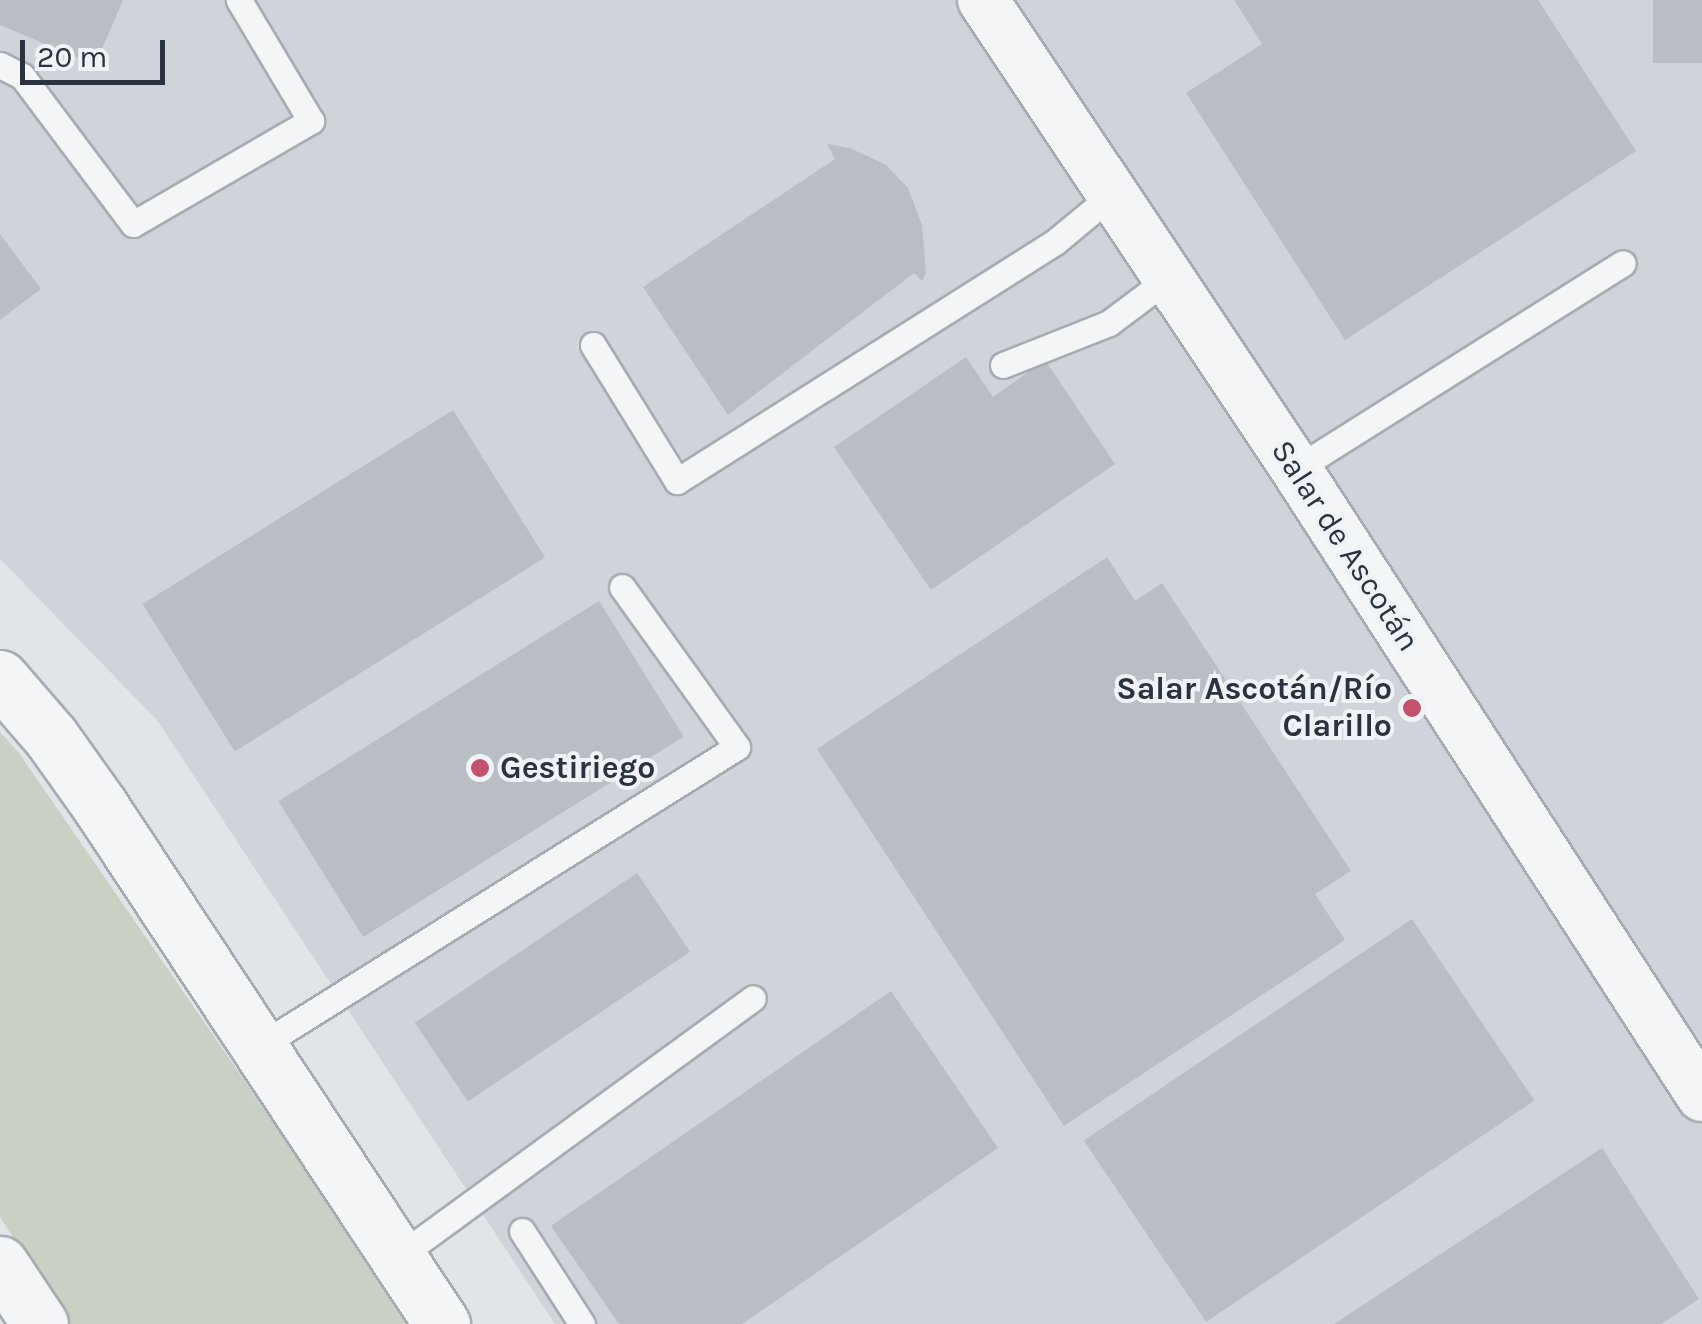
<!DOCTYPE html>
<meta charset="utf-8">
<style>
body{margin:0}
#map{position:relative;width:1702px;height:1324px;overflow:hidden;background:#e1e5e8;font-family:Karla,sans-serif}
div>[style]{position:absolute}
.built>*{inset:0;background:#cfd4da}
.green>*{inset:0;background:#c8d1c3}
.building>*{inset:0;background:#b9bec5;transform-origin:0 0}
.roads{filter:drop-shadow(2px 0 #a7acb2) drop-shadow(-2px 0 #a7acb2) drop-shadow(0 2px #a7acb2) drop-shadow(0 -2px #a7acb2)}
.service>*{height:25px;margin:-12.5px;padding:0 12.5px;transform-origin:12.5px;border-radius:12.5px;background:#f3f5f7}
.minor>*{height:50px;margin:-25px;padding:0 25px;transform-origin:25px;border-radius:25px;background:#f3f5f7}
.tertiary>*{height:55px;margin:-27.5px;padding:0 27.5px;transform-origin:27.5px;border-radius:27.5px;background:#f3f5f7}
.dots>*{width:28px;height:28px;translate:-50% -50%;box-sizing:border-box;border:5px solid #f0f3f6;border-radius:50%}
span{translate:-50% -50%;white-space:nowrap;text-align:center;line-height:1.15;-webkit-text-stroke:8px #f0f3f6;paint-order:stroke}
.street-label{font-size:32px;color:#2b343e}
.poi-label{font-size:32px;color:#2b343e;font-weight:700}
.right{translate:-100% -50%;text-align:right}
.left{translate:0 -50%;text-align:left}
.scale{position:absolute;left:20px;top:40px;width:145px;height:45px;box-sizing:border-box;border:5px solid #2b343e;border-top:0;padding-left:12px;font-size:30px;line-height:35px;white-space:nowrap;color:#2b343e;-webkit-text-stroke:8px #f0f3f6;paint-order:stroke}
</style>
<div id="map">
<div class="built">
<i style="clip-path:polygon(0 0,1702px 0,1702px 1324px,555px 1324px,157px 720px,0 559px)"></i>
</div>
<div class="green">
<i style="clip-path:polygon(0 732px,19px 753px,412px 1324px,69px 1324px,0 1217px)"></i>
</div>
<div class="building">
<i style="clip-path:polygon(0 0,123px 0,95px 65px,0 25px)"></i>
<i style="clip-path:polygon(1234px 0,1538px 0,1636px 151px,1345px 340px,1186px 93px,1262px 44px)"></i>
<i style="left:1653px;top:0;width:49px;height:63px"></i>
<i style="clip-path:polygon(827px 144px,850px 148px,886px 165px,908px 188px,922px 225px,926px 273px,922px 281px,914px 273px,728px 415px,643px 287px,835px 159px)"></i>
<i style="clip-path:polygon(0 234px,41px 289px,0 320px)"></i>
<i style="clip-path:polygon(966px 357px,993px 397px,1045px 360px,1115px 464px,931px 590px,834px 447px)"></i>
<i style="left:453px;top:410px;width:174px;height:366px;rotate:58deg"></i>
<i style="clip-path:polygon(1107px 557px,1135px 601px,1162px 583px,1351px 871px,1315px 894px,1345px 940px,1064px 1126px,817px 749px)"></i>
<i style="left:599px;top:601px;width:160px;height:378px;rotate:58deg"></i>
<i style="left:637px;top:873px;width:95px;height:268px;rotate:56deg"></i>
<i style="left:1412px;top:919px;width:219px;height:396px;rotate:56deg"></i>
<i style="clip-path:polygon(891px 991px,998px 1148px,742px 1324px,619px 1324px,551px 1226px)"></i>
<i style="clip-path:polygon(1602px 1148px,1699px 1299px,1661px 1324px,1334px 1324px)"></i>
</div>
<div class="roads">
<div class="service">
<i style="left:0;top:65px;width:25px;rotate:27deg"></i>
<i style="left:22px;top:76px;width:185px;rotate:53.1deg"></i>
<i style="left:133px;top:224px;width:206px;rotate:-30.1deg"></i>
<i style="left:311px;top:121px;width:141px;rotate:-120.8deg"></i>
<i style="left:593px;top:345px;width:160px;rotate:58.3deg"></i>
<i style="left:677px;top:481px;width:447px;rotate:-32.3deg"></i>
<i style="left:1055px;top:242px;width:75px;rotate:-39.6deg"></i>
<i style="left:1003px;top:365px;width:114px;rotate:-21.6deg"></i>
<i style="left:1109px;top:323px;width:75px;rotate:-36.9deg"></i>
<i style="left:1296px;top:469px;width:386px;rotate:-32.2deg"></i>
<i style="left:258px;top:1047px;width:565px;rotate:-32.06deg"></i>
<i style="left:737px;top:747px;width:197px;rotate:-125.7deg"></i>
<i style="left:522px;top:1231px;width:111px;rotate:57.2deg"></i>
<i style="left:398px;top:1257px;width:439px;rotate:-36.1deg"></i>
</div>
<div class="minor">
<i style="left:983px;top:0;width:564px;rotate:56.28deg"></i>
<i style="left:1296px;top:469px;width:747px;rotate:57.08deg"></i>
</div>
<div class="tertiary">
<i style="left:0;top:678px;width:78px;rotate:49.2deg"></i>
<i style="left:51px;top:737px;width:85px;rotate:54.6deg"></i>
<i style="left:100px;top:806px;width:621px;rotate:56.57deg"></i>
<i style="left:0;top:1264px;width:72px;rotate:56.3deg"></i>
</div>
</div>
<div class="dots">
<i style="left:1412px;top:708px;background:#c2526d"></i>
<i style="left:480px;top:768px;background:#c2526d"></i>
</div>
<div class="street-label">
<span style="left:1345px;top:546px;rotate:57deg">Salar de Ascotán</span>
</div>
<div class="poi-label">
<span class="right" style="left:1392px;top:708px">Salar Ascotán/Río<br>Clarillo</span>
<span class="left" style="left:500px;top:768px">Gestiriego</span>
</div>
<div class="scale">20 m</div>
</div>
